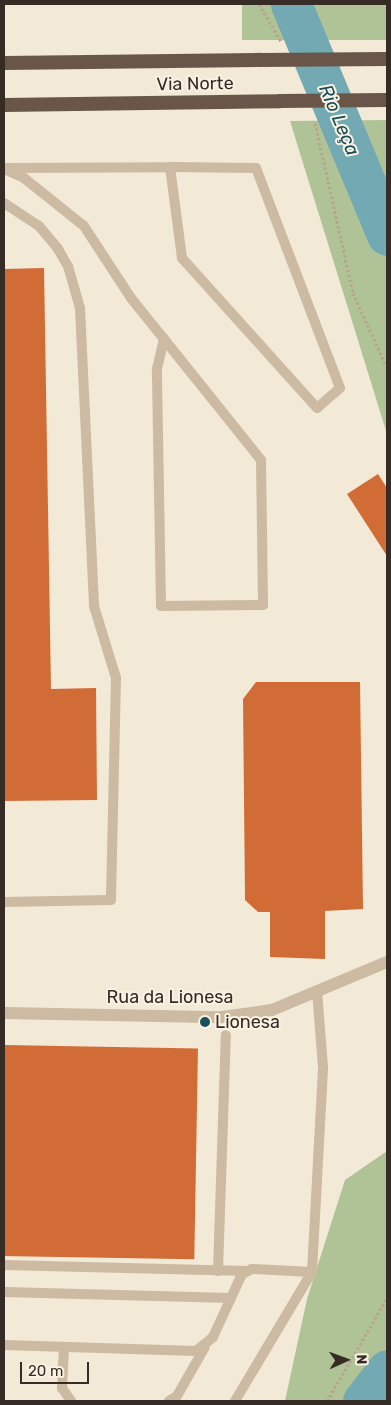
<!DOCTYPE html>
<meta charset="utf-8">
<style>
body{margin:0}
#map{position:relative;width:391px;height:1405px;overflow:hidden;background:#f3e9d7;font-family:Rubik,sans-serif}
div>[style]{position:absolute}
.green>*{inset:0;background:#afc396;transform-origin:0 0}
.river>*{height:41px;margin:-20.5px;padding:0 20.5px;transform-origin:20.5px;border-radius:20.5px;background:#73a9b3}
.building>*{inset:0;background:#d16c37;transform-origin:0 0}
.path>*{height:3px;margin-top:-1.5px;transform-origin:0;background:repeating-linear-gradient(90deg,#b8a48c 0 2.5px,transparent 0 5px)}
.service>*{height:10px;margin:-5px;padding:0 5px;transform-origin:5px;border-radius:5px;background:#ccbaa2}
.tertiary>*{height:12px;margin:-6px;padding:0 6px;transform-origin:6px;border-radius:6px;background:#ccbaa2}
.trunk>*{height:14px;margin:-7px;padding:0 7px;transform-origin:7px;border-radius:7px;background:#695648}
.trunk-bridge>*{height:14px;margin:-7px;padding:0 7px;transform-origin:7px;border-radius:7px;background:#695648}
.dots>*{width:14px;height:14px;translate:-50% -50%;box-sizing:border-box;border:2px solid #fbf2e3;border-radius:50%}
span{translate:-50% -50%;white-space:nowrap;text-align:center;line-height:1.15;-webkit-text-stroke:4px #fbf2e3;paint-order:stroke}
.street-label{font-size:18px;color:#362c25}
.poi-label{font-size:18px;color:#362c25}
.left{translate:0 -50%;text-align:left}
.water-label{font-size:19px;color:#174f5b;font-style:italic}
.frame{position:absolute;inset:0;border:5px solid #362c25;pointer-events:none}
.north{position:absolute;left:321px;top:1335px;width:50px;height:50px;-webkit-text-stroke:4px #fbf2e3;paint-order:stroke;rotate:88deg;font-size:14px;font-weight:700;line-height:20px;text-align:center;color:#362c25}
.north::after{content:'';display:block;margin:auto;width:18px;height:22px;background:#362c25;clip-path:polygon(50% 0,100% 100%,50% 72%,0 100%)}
.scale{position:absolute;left:20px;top:1362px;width:69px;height:22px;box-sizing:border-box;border:2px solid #362c25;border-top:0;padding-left:6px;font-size:15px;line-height:18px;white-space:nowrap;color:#362c25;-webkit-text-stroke:4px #fbf2e3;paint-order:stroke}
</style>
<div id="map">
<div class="green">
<i style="left:242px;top:4px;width:145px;height:36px"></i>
<i style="clip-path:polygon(387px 120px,387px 434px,290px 121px)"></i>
<i style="clip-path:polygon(387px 1151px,387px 1401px,285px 1401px,307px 1299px,345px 1180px)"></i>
</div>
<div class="river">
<i style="left:291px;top:4px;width:250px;rotate:67.4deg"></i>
<i style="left:363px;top:1401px;width:39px;rotate:-52deg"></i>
</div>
<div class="building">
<i style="clip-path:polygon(44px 268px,51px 689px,96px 688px,97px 800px,4px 801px,4px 269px)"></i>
<i style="clip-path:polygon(378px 474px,387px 488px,387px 556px,347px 494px)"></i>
<i style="clip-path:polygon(256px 682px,360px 682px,363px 909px,325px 911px,325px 959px,270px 957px,270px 912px,258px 912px,245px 900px,243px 699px)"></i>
<i style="left:4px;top:1045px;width:194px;height:211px;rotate:1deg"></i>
</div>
<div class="path">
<i style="left:259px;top:4px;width:43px;rotate:59.3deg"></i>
<i style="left:315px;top:123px;width:174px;rotate:77.4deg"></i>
<i style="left:353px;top:293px;width:82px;rotate:65.6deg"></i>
<i style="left:327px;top:1401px;width:119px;rotate:-59.8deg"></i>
</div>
<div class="service">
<i style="left:5px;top:168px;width:165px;rotate:-0.3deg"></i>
<i style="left:170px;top:167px;width:86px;rotate:0.7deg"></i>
<i style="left:256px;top:168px;width:235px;rotate:69.1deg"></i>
<i style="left:340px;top:388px;width:30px;rotate:139deg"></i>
<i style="left:317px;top:408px;width:202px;rotate:-132deg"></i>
<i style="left:182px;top:258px;width:92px;rotate:-97.5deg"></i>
<i style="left:4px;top:169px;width:22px;rotate:24deg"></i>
<i style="left:24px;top:178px;width:77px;rotate:38.7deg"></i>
<i style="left:84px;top:226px;width:86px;rotate:56.9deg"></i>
<i style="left:131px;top:298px;width:53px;rotate:51.2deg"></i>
<i style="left:164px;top:339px;width:155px;rotate:51.3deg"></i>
<i style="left:261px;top:460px;width:145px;rotate:89.2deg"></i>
<i style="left:263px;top:605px;width:102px;rotate:179.4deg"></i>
<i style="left:161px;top:606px;width:237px;rotate:-91deg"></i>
<i style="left:157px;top:369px;width:31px;rotate:-77deg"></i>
<i style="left:4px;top:203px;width:42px;rotate:33.3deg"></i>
<i style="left:39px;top:226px;width:30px;rotate:50deg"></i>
<i style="left:58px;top:249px;width:20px;rotate:60deg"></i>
<i style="left:68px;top:266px;width:44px;rotate:74.1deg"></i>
<i style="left:80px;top:308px;width:298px;rotate:87.3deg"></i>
<i style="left:94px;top:606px;width:75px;rotate:73deg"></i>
<i style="left:116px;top:678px;width:222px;rotate:91.3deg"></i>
<i style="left:111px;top:900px;width:107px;rotate:178.9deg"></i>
<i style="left:4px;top:1265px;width:243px;rotate:1.4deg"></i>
<i style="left:218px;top:1271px;width:236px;rotate:-88.1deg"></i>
<i style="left:4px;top:1292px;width:227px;rotate:1.5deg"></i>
<i style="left:4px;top:1345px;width:192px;rotate:1.8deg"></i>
<i style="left:196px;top:1351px;width:22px;rotate:-39deg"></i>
<i style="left:213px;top:1337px;width:69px;rotate:-65.3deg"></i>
<i style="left:242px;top:1274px;width:11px;rotate:-27deg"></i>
<i style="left:252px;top:1269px;width:60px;rotate:2.9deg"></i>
<i style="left:64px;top:1347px;width:41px;rotate:92.8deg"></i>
<i style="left:62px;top:1388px;width:16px;rotate:55deg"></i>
<i style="left:169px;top:1401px;width:9px;rotate:-32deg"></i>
<i style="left:177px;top:1396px;width:56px;rotate:-60.3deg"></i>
<i style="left:235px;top:1401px;width:150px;rotate:-59.2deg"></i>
<i style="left:312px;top:1272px;width:205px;rotate:-86.9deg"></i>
<i style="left:323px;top:1067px;width:77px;rotate:-94.5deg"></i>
</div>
<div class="tertiary">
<i style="left:4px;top:1013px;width:218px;rotate:1.1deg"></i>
<i style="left:222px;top:1017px;width:50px;rotate:-8deg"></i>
<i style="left:272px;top:1010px;width:125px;rotate:-22.7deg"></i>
</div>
<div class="trunk">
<i style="left:4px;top:63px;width:256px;rotate:-0.7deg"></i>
<i style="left:4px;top:105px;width:276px;rotate:-0.8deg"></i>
</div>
<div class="trunk-bridge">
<i style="left:260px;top:60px;width:127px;rotate:-0.5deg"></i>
<i style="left:280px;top:101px;width:107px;rotate:-0.5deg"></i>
</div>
<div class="dots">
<i style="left:205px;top:1022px;background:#174f5b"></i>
</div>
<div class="street-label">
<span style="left:195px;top:84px;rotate:-1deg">Via Norte</span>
<span style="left:170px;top:997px">Rua da Lionesa</span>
</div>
<div class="poi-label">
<span class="left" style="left:215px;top:1022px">Lionesa</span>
</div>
<div class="water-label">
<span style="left:339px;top:120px;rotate:67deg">Rio Leça</span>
</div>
<div class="frame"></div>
<div class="north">N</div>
<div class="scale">20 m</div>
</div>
